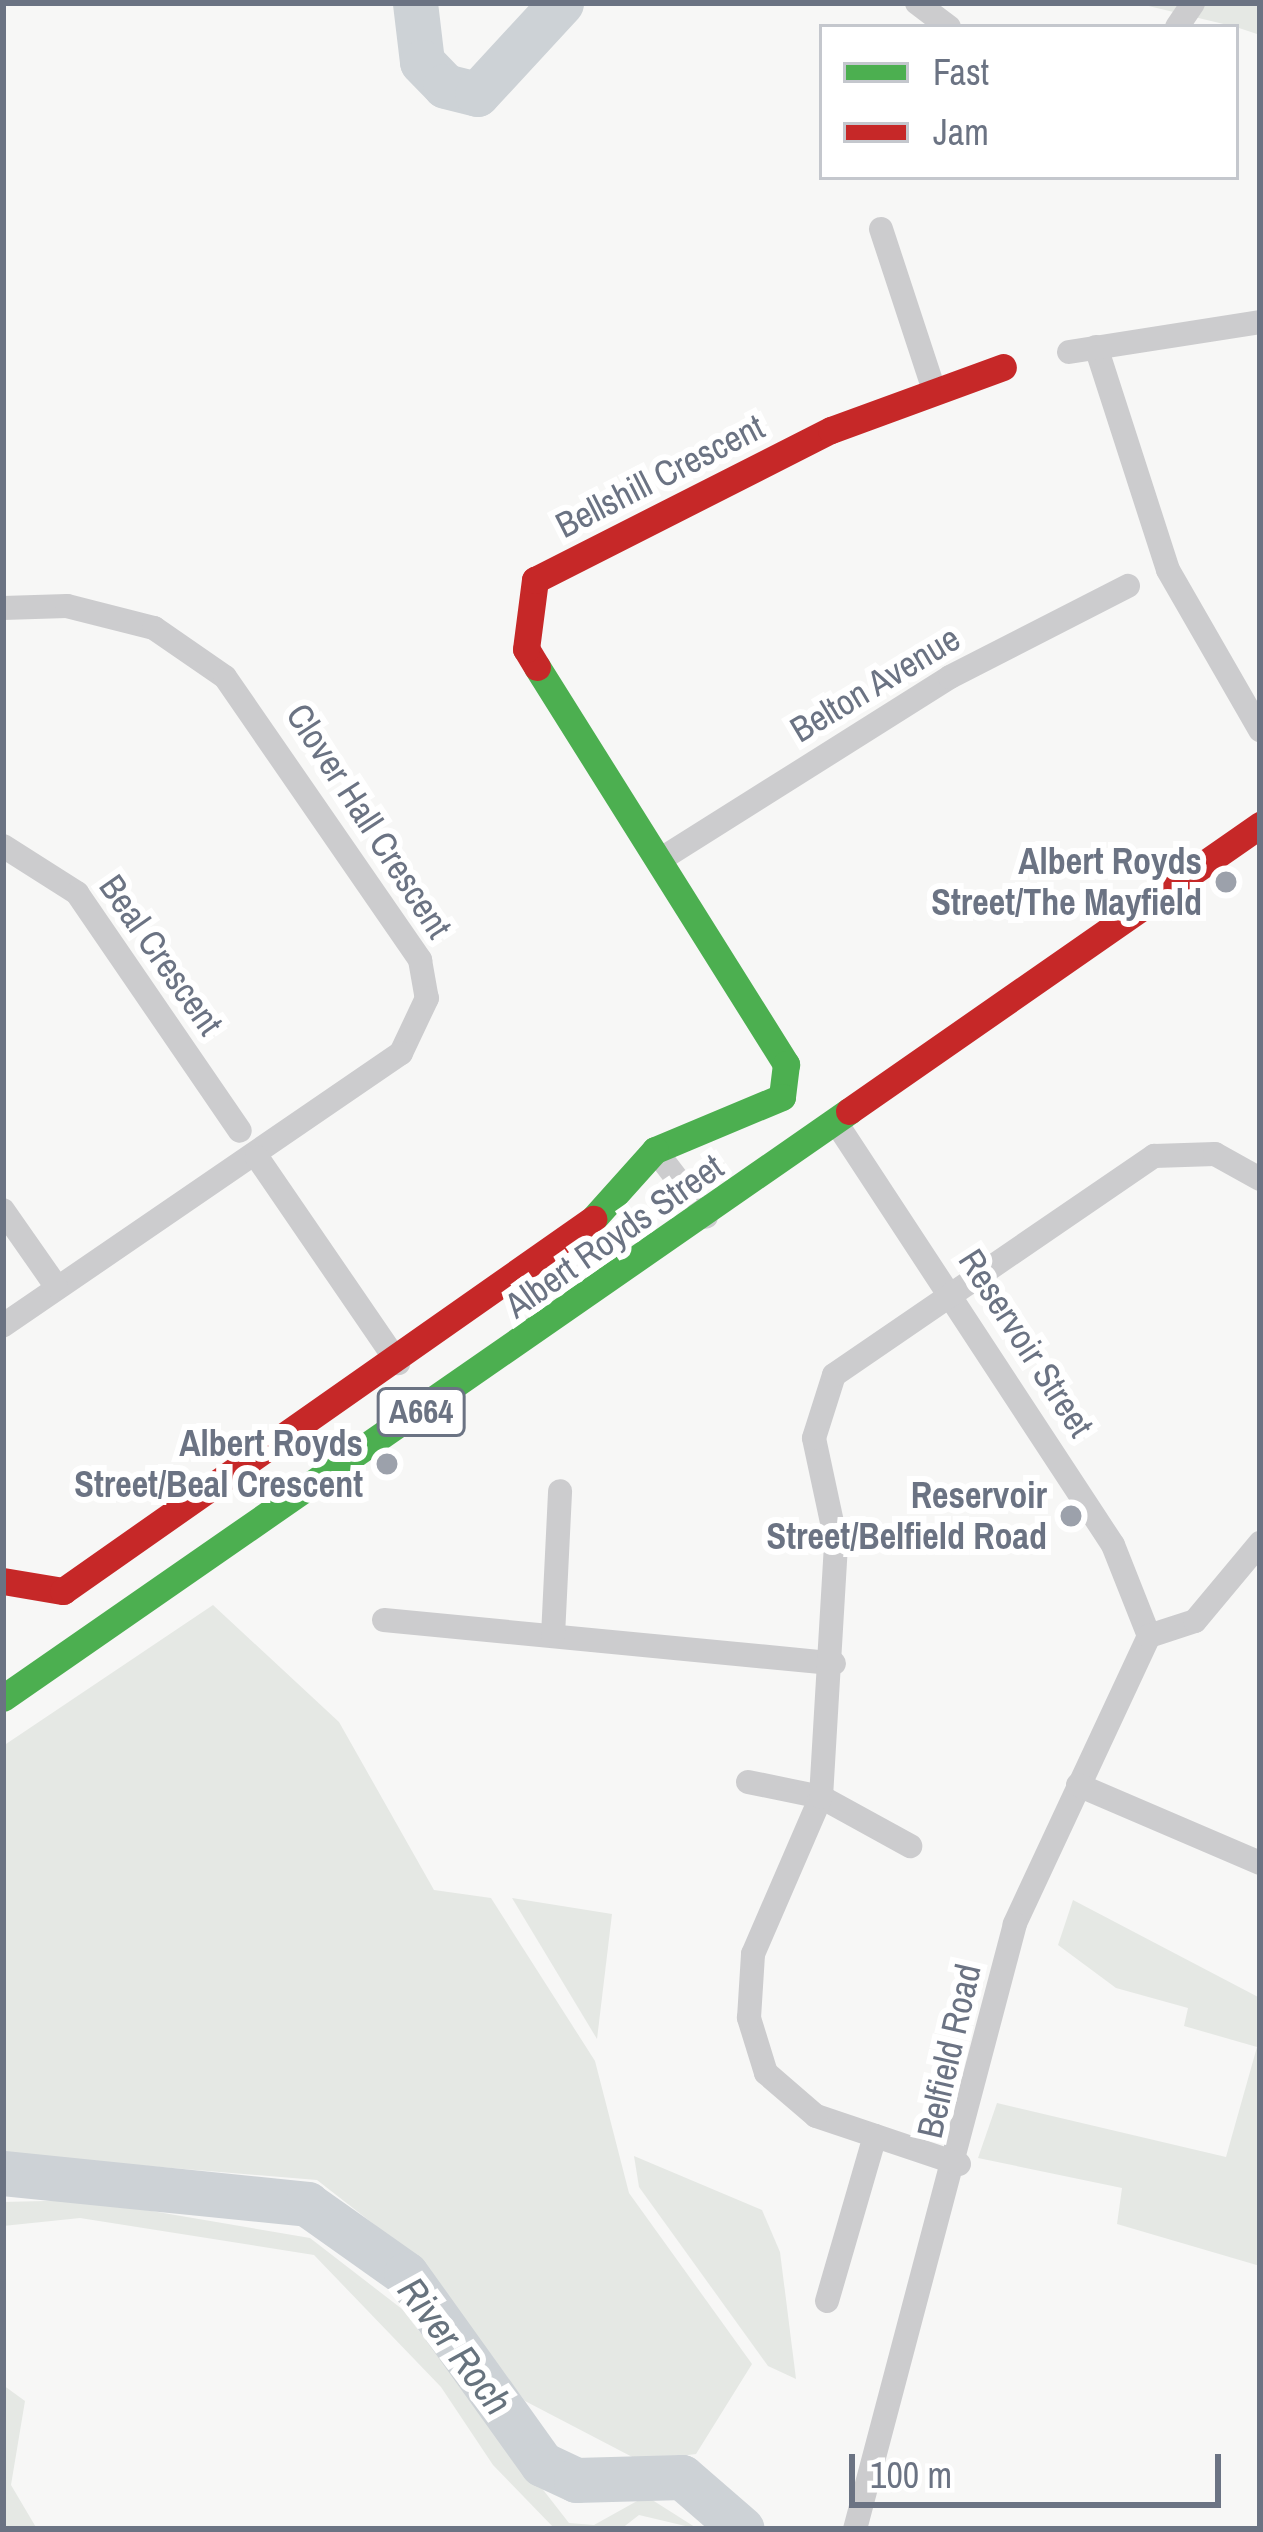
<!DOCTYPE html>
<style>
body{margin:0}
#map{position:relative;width:1263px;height:2532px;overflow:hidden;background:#f7f7f6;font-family:"Archivo Narrow",sans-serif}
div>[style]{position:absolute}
.green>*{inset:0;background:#e5e8e4}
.river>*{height:45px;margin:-22.5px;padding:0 22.5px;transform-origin:22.5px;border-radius:22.5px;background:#cdd2d6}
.street>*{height:24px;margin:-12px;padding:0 12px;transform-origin:12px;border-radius:12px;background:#ccccce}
.fast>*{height:27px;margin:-13.5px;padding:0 13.5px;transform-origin:13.5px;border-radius:13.5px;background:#4caf50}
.jam>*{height:27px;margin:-13.5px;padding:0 13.5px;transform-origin:13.5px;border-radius:13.5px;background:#c62828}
.dots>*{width:33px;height:33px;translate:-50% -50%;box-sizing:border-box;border:6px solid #fff;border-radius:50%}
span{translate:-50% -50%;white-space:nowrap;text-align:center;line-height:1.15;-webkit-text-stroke:12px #fff;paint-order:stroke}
.shield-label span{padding:3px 9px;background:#fff;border:3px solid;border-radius:9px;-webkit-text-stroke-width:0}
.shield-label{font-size:33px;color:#6b7383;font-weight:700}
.street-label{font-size:36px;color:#6b7383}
.poi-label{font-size:36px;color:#6b7383;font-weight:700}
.right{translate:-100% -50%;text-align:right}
.water-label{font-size:39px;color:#67737e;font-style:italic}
.frame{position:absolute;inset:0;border:6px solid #6b7383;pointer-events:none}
.legend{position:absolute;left:819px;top:24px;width:420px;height:156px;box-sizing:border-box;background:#fff;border:3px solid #c4c7cd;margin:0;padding:15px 21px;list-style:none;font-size:36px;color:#6b7383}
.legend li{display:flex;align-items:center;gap:24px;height:60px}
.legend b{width:60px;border:3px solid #c4c7cd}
.scale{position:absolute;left:849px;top:2454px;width:372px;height:54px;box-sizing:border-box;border:6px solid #6b7383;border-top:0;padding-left:15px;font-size:36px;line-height:42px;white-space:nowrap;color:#6b7383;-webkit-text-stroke:9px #fff;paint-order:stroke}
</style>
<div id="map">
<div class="green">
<i style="clip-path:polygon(1136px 3px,1260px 3px,1260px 35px,1236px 27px)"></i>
<i style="clip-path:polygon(213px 1605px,339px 1722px,434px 1890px,491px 1898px,595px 2061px,629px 2193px,752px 2364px,696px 2454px,640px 2461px,525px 2401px,412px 2254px,317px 2180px,3px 2154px,3px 1746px)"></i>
<i style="clip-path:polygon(512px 1898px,612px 1914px,597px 2039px)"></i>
<i style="clip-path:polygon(1073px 1900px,1260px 1998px,1260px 2266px,1117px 2224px,1122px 2188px,978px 2158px,997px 2103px,1226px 2157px,1257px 2047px,1184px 2026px,1188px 2008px,1116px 1988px,1058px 1945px)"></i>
<i style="clip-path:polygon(634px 2156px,762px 2210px,780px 2252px,796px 2379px,768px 2366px,639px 2187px)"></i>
<i style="clip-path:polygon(87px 2200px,310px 2238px,402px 2309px,569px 2523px,594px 2525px,646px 2496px,698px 2529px,639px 2515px,621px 2529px,555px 2529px,493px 2465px,441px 2387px,314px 2255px,80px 2218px,3px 2226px,3px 2202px)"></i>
<i style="clip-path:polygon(3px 2385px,25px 2401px,11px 2485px,37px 2529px,3px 2529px)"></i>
</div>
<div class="river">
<i style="left:415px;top:3px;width:59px;rotate:83.2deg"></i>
<i style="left:422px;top:62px;width:33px;rotate:46deg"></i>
<i style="left:445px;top:86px;width:33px;rotate:14deg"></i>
<i style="left:477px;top:94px;width:124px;rotate:-47.3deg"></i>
<i style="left:3px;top:2173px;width:306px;rotate:5.8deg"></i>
<i style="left:307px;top:2204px;width:121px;rotate:35.3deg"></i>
<i style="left:406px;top:2274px;width:234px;rotate:54.4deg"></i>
<i style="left:542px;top:2464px;width:38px;rotate:25deg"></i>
<i style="left:576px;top:2480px;width:106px;rotate:-1.6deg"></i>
<i style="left:682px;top:2477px;width:79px;rotate:40.9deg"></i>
</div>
<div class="street">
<i style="left:917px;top:3px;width:40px;rotate:37deg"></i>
<i style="left:1177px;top:27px;width:29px;rotate:-56deg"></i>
<i style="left:881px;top:229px;width:169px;rotate:71.8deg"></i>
<i style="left:1096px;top:347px;width:234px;rotate:72.1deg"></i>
<i style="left:1168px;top:570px;width:185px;rotate:60.1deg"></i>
<i style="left:1069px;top:352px;width:193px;rotate:-8.9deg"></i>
<i style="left:3px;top:608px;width:64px;rotate:-1.8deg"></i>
<i style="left:67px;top:606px;width:90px;rotate:14.2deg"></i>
<i style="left:154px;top:628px;width:86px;rotate:34.6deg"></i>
<i style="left:225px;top:677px;width:344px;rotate:55.4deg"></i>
<i style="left:420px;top:960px;width:39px;rotate:80deg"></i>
<i style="left:427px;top:998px;width:61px;rotate:115.3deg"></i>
<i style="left:401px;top:1053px;width:483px;rotate:145.6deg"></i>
<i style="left:3px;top:846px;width:88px;rotate:32.4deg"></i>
<i style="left:77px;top:893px;width:288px;rotate:55.6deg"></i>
<i style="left:666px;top:856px;width:336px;rotate:-32.2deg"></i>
<i style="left:950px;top:677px;width:200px;rotate:-27.1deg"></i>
<i style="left:837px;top:1124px;width:503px;rotate:56.75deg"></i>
<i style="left:1113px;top:1545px;width:98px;rotate:68.4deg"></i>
<i style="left:1149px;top:1636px;width:318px;rotate:115deg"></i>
<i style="left:1015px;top:1924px;width:626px;rotate:104.81deg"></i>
<i style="left:655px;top:1150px;width:84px;rotate:52.7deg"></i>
<i style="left:257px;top:1157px;width:250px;rotate:55.6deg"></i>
<i style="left:3px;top:1210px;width:93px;rotate:55.1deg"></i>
<i style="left:384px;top:1620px;width:452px;rotate:5.5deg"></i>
<i style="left:553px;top:1636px;width:145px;rotate:-87.2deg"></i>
<i style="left:1149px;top:1636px;width:48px;rotate:-18.1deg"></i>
<i style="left:1195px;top:1621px;width:102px;rotate:-50.2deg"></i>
<i style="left:748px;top:1782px;width:75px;rotate:11.6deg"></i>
<i style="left:821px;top:1797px;width:102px;rotate:28.8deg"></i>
<i style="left:1078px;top:1785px;width:198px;rotate:23.2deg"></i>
<i style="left:959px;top:2164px;width:151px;rotate:-161.4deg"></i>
<i style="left:816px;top:2116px;width:66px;rotate:-139.3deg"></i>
<i style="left:766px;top:2073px;width:58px;rotate:-107.2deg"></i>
<i style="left:749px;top:2018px;width:64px;rotate:-86.4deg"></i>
<i style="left:753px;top:1954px;width:171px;rotate:-66.6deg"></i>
<i style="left:821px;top:1797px;width:256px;rotate:-86.6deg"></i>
<i style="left:836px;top:1541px;width:105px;rotate:-102.1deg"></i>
<i style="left:814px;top:1438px;width:66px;rotate:-72.4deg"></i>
<i style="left:834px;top:1375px;width:388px;rotate:-34.4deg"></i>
<i style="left:1154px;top:1156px;width:61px;rotate:-1.9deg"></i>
<i style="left:1215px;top:1154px;width:51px;rotate:29.1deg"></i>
<i style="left:827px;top:2301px;width:172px;rotate:-73.8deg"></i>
</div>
<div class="fast">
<i style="left:537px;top:667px;width:469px;rotate:57.9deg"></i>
<i style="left:786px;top:1064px;width:33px;rotate:97deg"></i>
<i style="left:782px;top:1097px;width:138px;rotate:157.3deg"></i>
<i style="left:655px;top:1150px;width:93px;rotate:131.9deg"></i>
<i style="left:3px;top:1698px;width:1030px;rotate:-34.75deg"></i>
</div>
<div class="jam">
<i style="left:537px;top:667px;width:21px;rotate:-121deg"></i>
<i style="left:526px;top:649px;width:70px;rotate:-82.6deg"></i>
<i style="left:535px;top:580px;width:332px;rotate:-26.9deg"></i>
<i style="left:831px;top:430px;width:183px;rotate:-20.1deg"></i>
<i style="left:849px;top:1111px;width:501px;rotate:-34.83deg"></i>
<i style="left:3px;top:1581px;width:61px;rotate:9.5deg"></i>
<i style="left:63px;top:1591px;width:648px;rotate:-35.06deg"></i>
</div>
<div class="dots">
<i style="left:1226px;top:882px;background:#9ca1ab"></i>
<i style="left:387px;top:1464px;background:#9ca1ab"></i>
<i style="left:1071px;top:1516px;background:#9ca1ab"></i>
</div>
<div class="shield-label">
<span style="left:421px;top:1412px">A664</span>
</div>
<div class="street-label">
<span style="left:660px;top:476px;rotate:-27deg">Bellshill Crescent</span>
<span style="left:875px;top:684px;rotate:-31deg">Belton Avenue</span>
<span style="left:369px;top:821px;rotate:57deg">Clover Hall Crescent</span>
<span style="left:161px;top:955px;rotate:55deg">Beal Crescent</span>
<span style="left:614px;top:1236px;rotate:-35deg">Albert Royds Street</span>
<span style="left:1026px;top:1343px;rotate:57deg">Reservoir Street</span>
<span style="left:949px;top:2051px;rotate:-77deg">Belfield Road</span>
</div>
<div class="poi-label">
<span class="right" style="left:1202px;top:882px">Albert Royds<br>Street/The Mayfield</span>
<span class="right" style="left:363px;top:1464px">Albert Royds<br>Street/Beal Crescent</span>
<span class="right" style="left:1047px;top:1516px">Reservoir<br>Street/Belfield Road</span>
</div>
<div class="water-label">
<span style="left:455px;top:2346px;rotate:53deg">River Roch</span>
</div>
<div class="frame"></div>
<ul class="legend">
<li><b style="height:15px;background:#4caf50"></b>Fast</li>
<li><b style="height:15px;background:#c62828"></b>Jam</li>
</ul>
<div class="scale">100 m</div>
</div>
